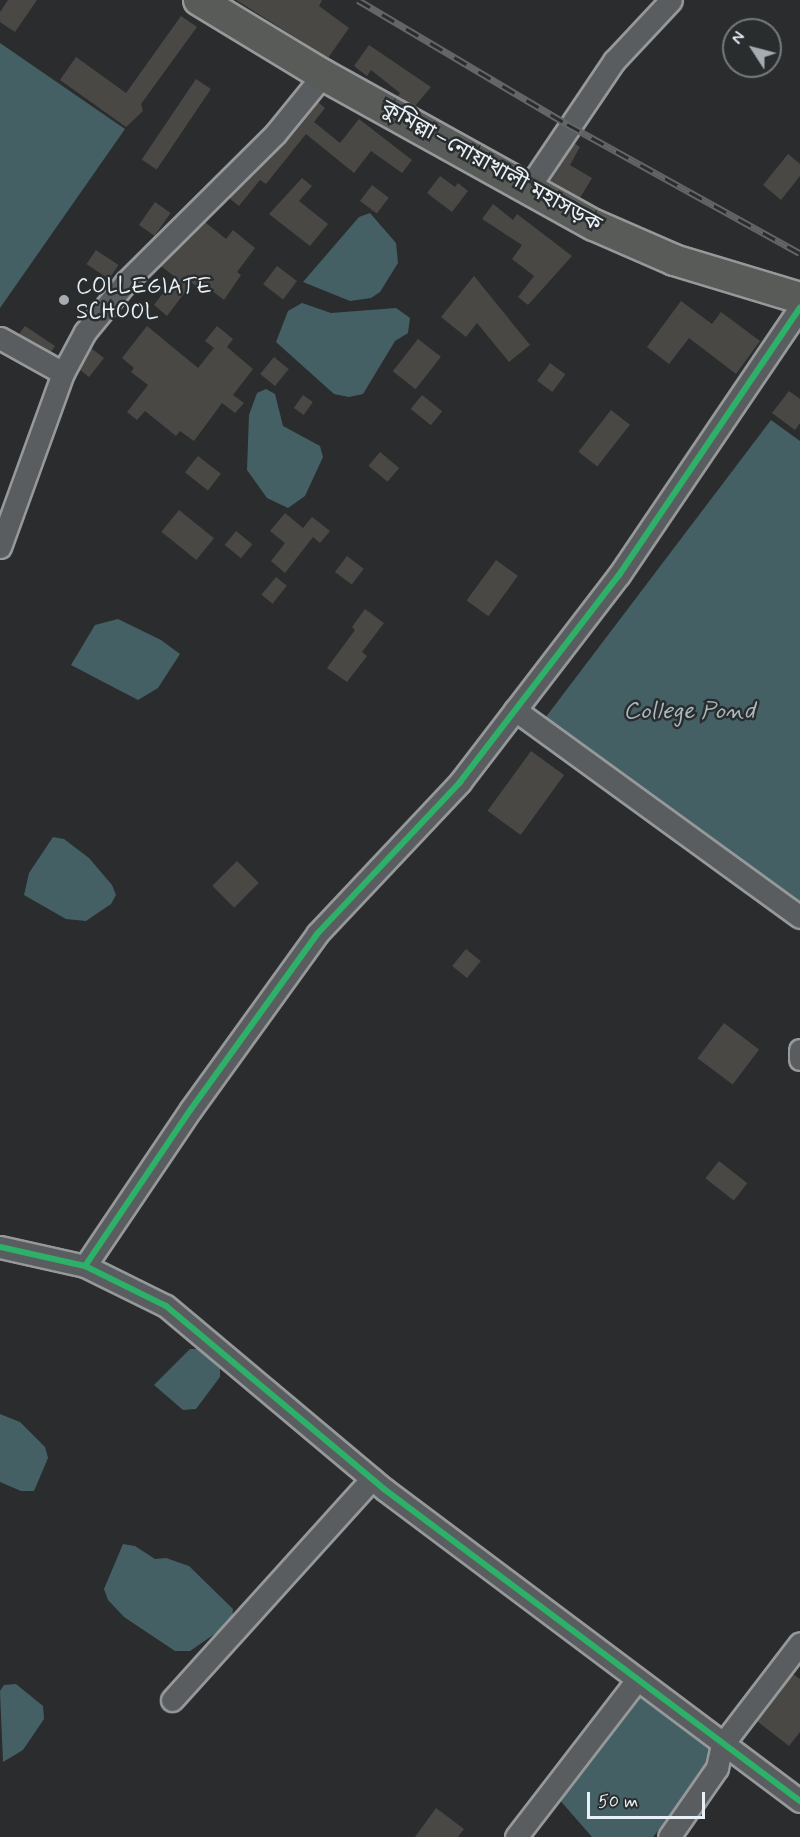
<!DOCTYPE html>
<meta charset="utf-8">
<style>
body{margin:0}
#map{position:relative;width:800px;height:1837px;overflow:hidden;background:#2b2c2d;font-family:Mynerve,"Noto Sans Bengali",sans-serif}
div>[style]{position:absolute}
.water>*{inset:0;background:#446065}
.building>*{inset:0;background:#494845;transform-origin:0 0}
.roads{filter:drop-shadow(2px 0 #96989a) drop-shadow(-2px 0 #96989a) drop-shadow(0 2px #96989a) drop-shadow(0 -2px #96989a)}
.minor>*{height:21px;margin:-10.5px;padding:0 10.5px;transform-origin:10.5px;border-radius:10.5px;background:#5a5d60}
.highway>*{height:30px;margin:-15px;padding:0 15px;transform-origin:15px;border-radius:15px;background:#585b58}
.rail>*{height:7px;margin-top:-3.5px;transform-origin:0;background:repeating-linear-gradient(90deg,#2a2d2e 0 14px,#636566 0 28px);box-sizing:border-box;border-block:2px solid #636566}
.cycleway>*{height:6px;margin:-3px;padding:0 3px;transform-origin:3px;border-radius:3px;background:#2db169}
.dots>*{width:16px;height:16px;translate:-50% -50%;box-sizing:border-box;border:3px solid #2a2d2e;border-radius:50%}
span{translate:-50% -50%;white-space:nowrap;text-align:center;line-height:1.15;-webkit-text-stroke:5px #2a2d2e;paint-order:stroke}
.street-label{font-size:22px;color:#e8f1f8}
.poi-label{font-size:22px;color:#e8f1f8}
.left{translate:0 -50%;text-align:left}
.water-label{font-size:24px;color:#a8b9bf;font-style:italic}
.north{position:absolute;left:722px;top:18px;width:60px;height:60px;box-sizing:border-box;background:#2a2d2e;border:2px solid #767b7f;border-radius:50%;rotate:306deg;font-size:16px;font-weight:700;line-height:24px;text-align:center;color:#e8f1f8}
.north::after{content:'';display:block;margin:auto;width:21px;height:27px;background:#a6acb1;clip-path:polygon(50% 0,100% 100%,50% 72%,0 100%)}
.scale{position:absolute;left:587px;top:1792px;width:118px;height:27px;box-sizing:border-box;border:3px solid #e8f1f8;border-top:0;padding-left:8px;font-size:18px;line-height:21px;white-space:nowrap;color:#e8f1f8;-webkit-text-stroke:4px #2a2d2e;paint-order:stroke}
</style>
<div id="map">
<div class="water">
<i style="clip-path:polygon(0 43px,125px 129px,0 308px)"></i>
<i style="clip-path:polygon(370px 213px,396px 243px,398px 263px,380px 292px,371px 298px,350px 301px,303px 282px,359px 217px)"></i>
<i style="clip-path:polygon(302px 303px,331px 313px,396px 308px,410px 318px,408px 333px,395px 341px,363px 394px,349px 397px,334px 394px,276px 342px,288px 311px)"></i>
<i style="clip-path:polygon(266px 389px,275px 394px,283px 426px,320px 446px,323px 457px,305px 496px,288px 508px,267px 498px,247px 470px,249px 415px,257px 393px)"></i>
<i style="clip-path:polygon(771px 420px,800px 441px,800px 926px,533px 734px)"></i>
<i style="clip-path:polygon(118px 619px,161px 640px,180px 654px,158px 688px,138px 700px,71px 665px,95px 625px)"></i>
<i style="clip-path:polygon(53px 837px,64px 839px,89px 858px,112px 885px,116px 895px,111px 904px,86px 921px,66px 919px,24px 895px,29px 873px)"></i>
<i style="clip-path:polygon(190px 1349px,202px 1349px,220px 1364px,220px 1377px,196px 1409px,183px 1410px,154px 1385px)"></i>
<i style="clip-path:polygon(0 1414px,20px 1422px,45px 1447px,48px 1458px,34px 1491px,21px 1491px,0 1482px)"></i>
<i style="clip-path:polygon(123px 1544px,135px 1546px,155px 1559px,166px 1558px,189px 1566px,233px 1609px,232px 1622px,190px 1651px,175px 1651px,124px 1617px,108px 1600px,104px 1589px)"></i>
<i style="clip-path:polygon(16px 1684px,43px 1706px,44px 1719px,23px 1750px,3px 1762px,0 1691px,4px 1685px)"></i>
<i style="clip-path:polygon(648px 1693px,713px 1753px,704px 1774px,653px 1837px,592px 1837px,558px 1798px,609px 1730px,640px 1696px)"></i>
</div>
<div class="building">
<i style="clip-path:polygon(8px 0,37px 0,15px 32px,0 22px,0 12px)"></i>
<i style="clip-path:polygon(236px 0,322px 0,319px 6px,349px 28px,328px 58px)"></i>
<i style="clip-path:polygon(181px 16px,197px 27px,141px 104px,143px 111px,126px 127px,60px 80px,76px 57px,126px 93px)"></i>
<i style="clip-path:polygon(369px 45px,431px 87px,415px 106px,398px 96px,400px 93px,371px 70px,367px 76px,354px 66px)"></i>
<i style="left:196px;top:79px;width:18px;height:97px;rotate:34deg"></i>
<i style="clip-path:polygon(318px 102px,325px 108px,314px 122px,340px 143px,359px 119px,412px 160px,402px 173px,371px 151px,354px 173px,306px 134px,266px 184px,260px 180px,239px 206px,229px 198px,284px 143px)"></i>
<i style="clip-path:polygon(574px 143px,580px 147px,570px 165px,592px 178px,580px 198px,549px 180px)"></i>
<i style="clip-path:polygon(788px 154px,800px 164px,800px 176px,781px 200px,763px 185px)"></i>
<i style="clip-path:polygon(440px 176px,455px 187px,458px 183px,468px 191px,452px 212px,427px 193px)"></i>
<i style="clip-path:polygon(302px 178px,312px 186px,299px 201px,328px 224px,310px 246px,269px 214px)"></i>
<i style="left:372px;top:185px;width:21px;height:20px;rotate:37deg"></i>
<i style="left:155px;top:202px;width:19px;height:28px;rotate:35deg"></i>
<i style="clip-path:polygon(493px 204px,513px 220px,517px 214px,572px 256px,528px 305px,518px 297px,534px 276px,512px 259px,522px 245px,482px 219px)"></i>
<i style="clip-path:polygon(205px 222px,226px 239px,233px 230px,255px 248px,237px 272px,241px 275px,224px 300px,211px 290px,207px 295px,192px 283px,167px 316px,154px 305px,175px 277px,161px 266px)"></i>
<i style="left:96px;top:250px;width:27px;height:17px;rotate:34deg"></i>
<i style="left:277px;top:266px;width:25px;height:23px;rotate:37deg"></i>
<i style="clip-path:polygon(474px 276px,530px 345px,509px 362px,477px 323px,466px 337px,441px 317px)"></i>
<i style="clip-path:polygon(681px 301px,712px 324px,721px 312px,760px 341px,736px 374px,689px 338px,669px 364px,647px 347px)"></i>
<i style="clip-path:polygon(25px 326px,55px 346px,51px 352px,19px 334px)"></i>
<i style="clip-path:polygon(147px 326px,198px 368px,214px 348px,205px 341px,217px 326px,233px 339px,227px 347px,253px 369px,233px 395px,244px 403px,235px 413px,222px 403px,194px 441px,180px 431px,176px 436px,145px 411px,137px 420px,127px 412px,148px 385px,131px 372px,134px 368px,122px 358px)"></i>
<i style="left:418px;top:339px;width:29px;height:41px;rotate:38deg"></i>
<i style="clip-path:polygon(91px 348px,104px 358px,89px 377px,79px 369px)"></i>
<i style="left:274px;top:357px;width:19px;height:22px;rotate:39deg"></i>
<i style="left:550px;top:363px;width:19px;height:22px;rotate:36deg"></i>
<i style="clip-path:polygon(789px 391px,800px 399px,800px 423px,795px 430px,772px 413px)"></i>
<i style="left:303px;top:395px;width:12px;height:16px;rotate:35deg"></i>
<i style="left:422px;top:395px;width:26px;height:18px;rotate:39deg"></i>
<i style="left:611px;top:410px;width:24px;height:53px;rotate:38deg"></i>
<i style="left:380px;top:452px;width:25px;height:18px;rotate:40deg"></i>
<i style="left:198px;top:456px;width:29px;height:21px;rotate:38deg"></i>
<i style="left:179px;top:510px;width:45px;height:28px;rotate:39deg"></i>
<i style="clip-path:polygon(285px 513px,303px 528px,312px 517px,330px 531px,320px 543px,313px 537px,285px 573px,271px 561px,285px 543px,270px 531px)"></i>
<i style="left:236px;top:531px;width:21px;height:18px;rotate:39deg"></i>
<i style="left:347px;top:556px;width:21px;height:20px;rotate:37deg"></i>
<i style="left:496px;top:560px;width:27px;height:50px;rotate:36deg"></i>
<i style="left:276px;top:577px;width:14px;height:23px;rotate:39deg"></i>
<i style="clip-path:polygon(365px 609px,384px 623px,362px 652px,367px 656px,347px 682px,327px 668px,355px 630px,352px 627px)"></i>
<i style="left:531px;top:751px;width:41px;height:74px;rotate:36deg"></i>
<i style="left:237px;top:861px;width:31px;height:35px;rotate:45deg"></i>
<i style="left:466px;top:949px;width:19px;height:22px;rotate:39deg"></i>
<i style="left:724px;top:1023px;width:44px;height:44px;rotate:37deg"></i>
<i style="left:719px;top:1161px;width:36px;height:22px;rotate:38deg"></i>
<i style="clip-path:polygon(793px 1674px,800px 1679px,800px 1732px,789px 1746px,757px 1721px)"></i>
<i style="clip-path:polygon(436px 1808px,464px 1829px,458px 1837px,415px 1837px)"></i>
</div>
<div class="roads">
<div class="minor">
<i style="left:527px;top:190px;width:156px;rotate:-56deg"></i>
<i style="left:614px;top:61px;width:83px;rotate:-46.9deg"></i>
<i style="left:0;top:338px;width:72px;rotate:29.1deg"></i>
<i style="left:0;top:547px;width:185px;rotate:-70.1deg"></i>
<i style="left:63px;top:373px;width:47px;rotate:-61.8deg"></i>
<i style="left:85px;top:332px;width:65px;rotate:-50.6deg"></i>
<i style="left:126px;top:282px;width:210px;rotate:-44.8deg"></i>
<i style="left:275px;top:134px;width:76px;rotate:-50.9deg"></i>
<i style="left:515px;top:710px;width:352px;rotate:36deg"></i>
<i style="left:800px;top:1050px;width:9px;rotate:90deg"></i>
<i style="left:0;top:1247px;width:87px;rotate:12.6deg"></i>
<i style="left:85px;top:1266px;width:90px;rotate:26.3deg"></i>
<i style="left:166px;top:1306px;width:285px;rotate:40deg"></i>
<i style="left:384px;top:1489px;width:520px;rotate:36.87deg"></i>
<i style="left:85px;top:1266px;width:189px;rotate:-56deg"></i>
<i style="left:191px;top:1109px;width:216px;rotate:-54.2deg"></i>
<i style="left:317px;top:934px;width:209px;rotate:-46.7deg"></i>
<i style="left:460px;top:782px;width:261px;rotate:-52.5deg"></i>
<i style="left:619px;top:575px;width:323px;rotate:-55.9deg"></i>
<i style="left:172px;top:1700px;width:298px;rotate:-47.9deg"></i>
<i style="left:516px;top:1837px;width:198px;rotate:-52.4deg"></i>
<i style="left:669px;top:1837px;width:84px;rotate:-55.2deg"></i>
<i style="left:717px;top:1768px;width:24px;rotate:-78deg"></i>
<i style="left:722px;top:1745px;width:128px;rotate:-52.6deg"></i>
</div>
<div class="highway">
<i style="left:199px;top:0;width:145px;rotate:31.2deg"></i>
<i style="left:323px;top:75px;width:310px;rotate:29deg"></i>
<i style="left:594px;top:225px;width:87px;rotate:23.6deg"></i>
<i style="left:674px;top:260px;width:132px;rotate:16.8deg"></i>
</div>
</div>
<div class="rail">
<i style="left:358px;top:0;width:243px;rotate:30.7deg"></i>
<i style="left:567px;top:124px;width:266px;rotate:29deg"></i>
</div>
<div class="cycleway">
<i style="left:0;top:1247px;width:87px;rotate:12.6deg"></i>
<i style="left:85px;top:1266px;width:90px;rotate:26.3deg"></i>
<i style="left:166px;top:1306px;width:285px;rotate:40deg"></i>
<i style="left:384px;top:1489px;width:520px;rotate:36.87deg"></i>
<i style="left:85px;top:1266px;width:189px;rotate:-56deg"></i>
<i style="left:191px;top:1109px;width:216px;rotate:-54.2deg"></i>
<i style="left:317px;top:934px;width:209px;rotate:-46.7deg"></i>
<i style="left:460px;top:782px;width:261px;rotate:-52.5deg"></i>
<i style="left:619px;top:575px;width:323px;rotate:-55.9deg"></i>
</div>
<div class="dots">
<i style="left:64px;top:300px;background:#a6acb1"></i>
</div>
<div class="street-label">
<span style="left:491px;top:167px;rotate:29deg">কুমিল্লা–নোয়াখালী মহাসড়ক</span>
</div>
<div class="poi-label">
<span class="left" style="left:76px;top:300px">COLLEGIATE<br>SCHOOL</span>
</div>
<div class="water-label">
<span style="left:689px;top:712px">College Pond</span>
</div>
<div class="north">N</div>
<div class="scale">50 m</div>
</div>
